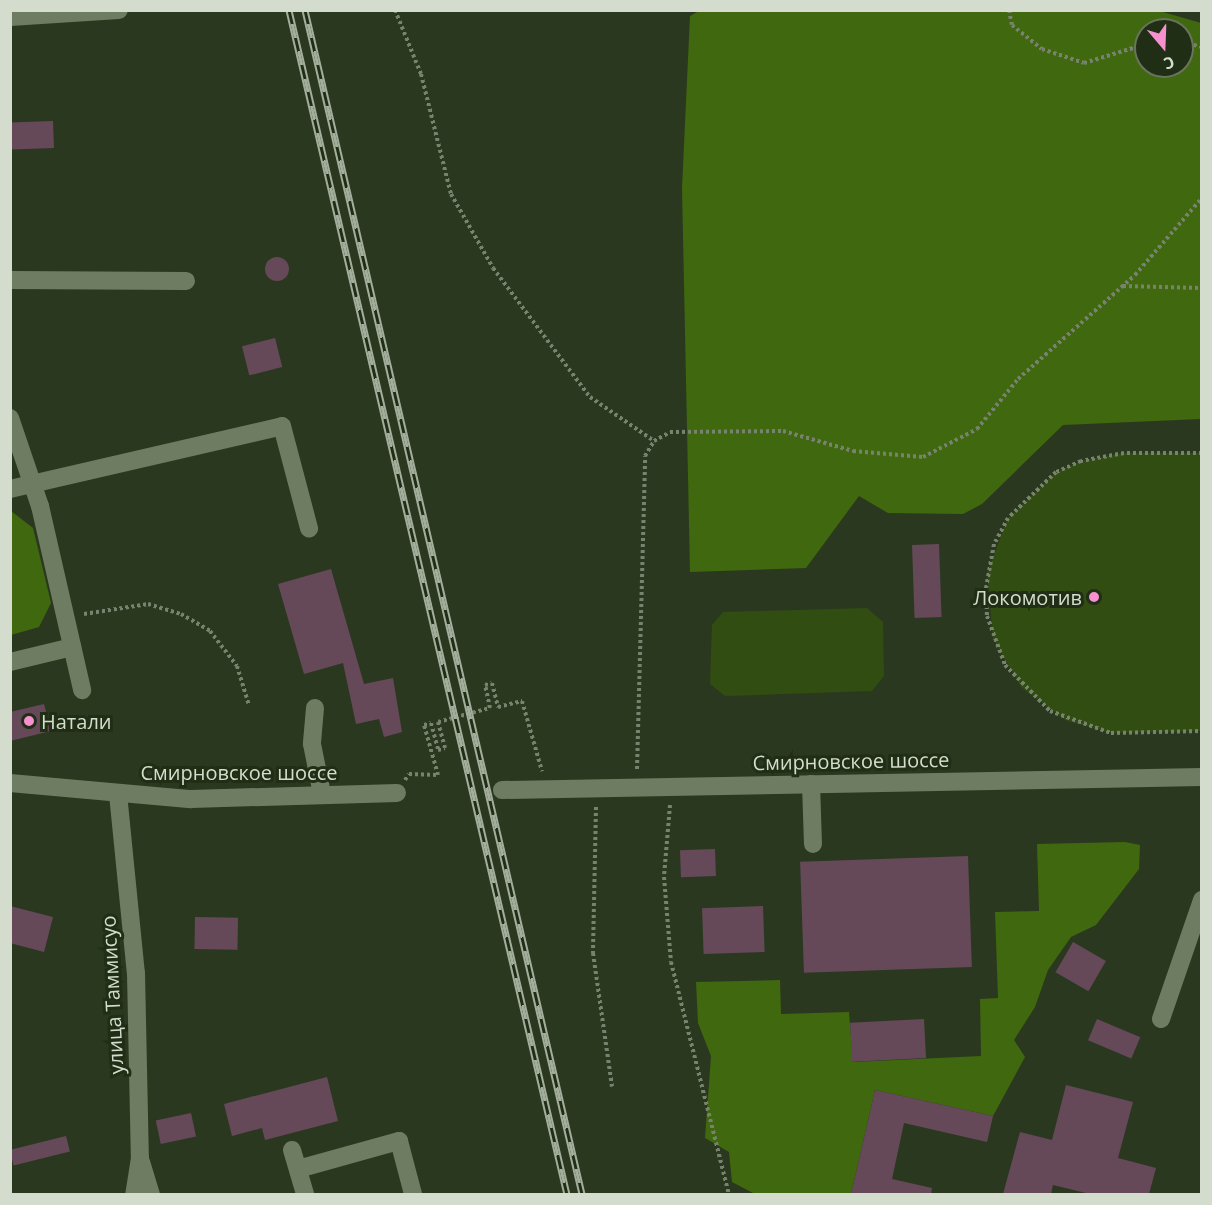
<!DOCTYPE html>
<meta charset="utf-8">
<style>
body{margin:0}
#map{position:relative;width:1212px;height:1205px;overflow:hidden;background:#2b3820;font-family:"Open Sans",sans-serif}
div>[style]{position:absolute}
.green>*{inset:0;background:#314d11}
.forest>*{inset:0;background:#40680e}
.building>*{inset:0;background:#654959;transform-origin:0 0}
.round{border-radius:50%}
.path>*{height:4px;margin-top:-2px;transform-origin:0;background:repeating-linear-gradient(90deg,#78836f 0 3px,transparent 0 6px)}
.minor>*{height:18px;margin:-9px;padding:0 9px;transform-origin:9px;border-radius:9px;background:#6e7d62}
.rail>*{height:7px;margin-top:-3.5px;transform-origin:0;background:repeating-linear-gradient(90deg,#212e16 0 14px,#a4ae9c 0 28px);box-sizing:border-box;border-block:2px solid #a4ae9c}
.dots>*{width:16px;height:16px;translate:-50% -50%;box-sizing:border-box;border:3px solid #212e16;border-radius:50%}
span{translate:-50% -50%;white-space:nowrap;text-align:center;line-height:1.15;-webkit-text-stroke:6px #212e16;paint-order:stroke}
.poi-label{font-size:20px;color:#d4ddcd}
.right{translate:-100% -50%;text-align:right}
.left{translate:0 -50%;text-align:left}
.street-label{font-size:20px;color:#d4ddcd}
.frame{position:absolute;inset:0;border:12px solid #d4ddcd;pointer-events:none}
.north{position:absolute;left:1134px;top:18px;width:60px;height:60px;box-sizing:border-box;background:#212e16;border:2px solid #69745f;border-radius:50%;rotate:161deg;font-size:16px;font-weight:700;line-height:24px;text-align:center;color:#d4ddcd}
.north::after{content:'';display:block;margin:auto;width:21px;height:27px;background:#f790ce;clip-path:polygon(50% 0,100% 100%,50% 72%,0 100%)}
</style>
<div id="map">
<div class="green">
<i style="clip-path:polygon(1124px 453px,1201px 453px,1201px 731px,1111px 733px,1065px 720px,1021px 687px,993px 639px,987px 573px,1008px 518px,1056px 472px,1081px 461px)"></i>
<i style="clip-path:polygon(867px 608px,883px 622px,884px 676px,872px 691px,725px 696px,710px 684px,712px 625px,723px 612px)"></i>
</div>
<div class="forest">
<i style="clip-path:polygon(evenodd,701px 10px,1156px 10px,1201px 23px,1201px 419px,1063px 425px,982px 504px,963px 514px,888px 513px,859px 496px,806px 568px,690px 572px,682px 188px,690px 16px,701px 10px,1146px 30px,1182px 30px,1182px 66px,1146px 66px,1146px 30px)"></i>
<i style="clip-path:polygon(11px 511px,33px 528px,51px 603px,39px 627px,11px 635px)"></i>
<i style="clip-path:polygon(1125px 842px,1140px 845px,1139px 869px,1096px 925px,1071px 937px,1048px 970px,1035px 1007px,1014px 1040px,1025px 1057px,993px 1116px,875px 1090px,851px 1194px,755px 1194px,732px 1182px,729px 1152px,705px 1138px,711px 1056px,698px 1023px,696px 982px,780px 980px,781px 1014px,849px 1012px,853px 1062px,981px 1056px,980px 999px,998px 998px,995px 912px,1039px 911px,1037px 844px)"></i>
</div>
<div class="building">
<i style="left:53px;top:121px;width:27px;height:43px;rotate:88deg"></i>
<i class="round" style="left:265px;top:257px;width:24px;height:24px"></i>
<i style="left:275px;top:338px;width:30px;height:34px;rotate:76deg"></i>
<i style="left:939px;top:544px;width:73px;height:27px;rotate:88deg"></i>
<i style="clip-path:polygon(331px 569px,364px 684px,393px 678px,402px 732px,384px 737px,379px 719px,356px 724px,343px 663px,304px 674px,278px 584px)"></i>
<i style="clip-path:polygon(44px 704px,51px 731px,10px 741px,10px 712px)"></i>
<i style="left:715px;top:849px;width:27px;height:35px;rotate:88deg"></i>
<i style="left:968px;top:856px;width:111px;height:168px;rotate:88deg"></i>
<i style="clip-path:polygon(10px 906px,53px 917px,44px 952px,10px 943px)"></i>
<i style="left:763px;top:906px;width:46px;height:61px;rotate:88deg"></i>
<i style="left:195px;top:917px;width:43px;height:32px;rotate:1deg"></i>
<i style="left:1073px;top:942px;width:38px;height:35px;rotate:30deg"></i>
<i style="left:924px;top:1019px;width:39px;height:74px;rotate:87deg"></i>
<i style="left:1097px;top:1019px;width:47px;height:23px;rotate:23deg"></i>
<i style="clip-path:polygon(327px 1077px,338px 1121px,265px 1140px,262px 1128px,232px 1136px,224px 1104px)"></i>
<i style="clip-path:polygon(1066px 1085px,1133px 1102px,1118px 1158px,1156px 1168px,1149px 1194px,1090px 1194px,1053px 1185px,1051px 1194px,1003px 1194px,1020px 1132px,1052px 1140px)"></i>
<i style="clip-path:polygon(875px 1090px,993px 1116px,987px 1142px,904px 1123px,892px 1179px,932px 1188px,931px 1194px,851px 1194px)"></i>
<i style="left:191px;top:1113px;width:24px;height:36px;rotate:78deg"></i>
<i style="left:66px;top:1136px;width:16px;height:58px;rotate:76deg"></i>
</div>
<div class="path">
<i style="left:395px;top:10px;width:69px;rotate:67.9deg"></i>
<i style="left:421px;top:74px;width:124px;rotate:76deg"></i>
<i style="left:451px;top:194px;width:85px;rotate:60.4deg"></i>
<i style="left:493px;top:268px;width:161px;rotate:53.1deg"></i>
<i style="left:590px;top:397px;width:78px;rotate:34.5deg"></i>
<i style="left:1009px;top:10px;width:15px;rotate:79deg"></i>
<i style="left:1012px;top:25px;width:38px;rotate:39deg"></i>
<i style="left:1042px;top:49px;width:44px;rotate:18.4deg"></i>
<i style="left:1084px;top:63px;width:65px;rotate:-17deg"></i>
<i style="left:1182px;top:42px;width:21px;rotate:14deg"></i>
<i style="left:1123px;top:286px;width:79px;rotate:1.5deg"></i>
<i style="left:1202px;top:453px;width:78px;rotate:180deg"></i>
<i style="left:1124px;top:453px;width:44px;rotate:169.5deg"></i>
<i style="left:1081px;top:461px;width:27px;rotate:156deg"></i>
<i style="left:1056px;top:472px;width:66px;rotate:136.2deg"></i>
<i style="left:1008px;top:518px;width:30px;rotate:118deg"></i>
<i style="left:994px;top:544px;width:45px;rotate:100.3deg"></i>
<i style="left:986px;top:588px;width:28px;rotate:88deg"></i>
<i style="left:987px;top:616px;width:52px;rotate:69.8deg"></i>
<i style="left:1005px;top:665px;width:64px;rotate:45.6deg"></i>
<i style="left:1050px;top:711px;width:65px;rotate:19.8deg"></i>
<i style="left:1111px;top:733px;width:91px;rotate:-1.3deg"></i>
<i style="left:84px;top:614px;width:65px;rotate:-8.9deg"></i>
<i style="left:148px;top:604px;width:34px;rotate:17deg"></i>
<i style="left:181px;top:614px;width:34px;rotate:30deg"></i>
<i style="left:210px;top:631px;width:44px;rotate:52.4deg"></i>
<i style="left:237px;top:666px;width:39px;rotate:73deg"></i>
<i style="left:637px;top:769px;width:313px;rotate:-88.5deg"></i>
<i style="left:645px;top:456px;width:17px;rotate:-59deg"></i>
<i style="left:654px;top:441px;width:18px;rotate:-29deg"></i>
<i style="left:670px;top:432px;width:113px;rotate:-0.5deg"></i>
<i style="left:783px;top:431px;width:73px;rotate:15.9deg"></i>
<i style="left:853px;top:451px;width:70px;rotate:4.9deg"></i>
<i style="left:923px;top:457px;width:61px;rotate:-27.4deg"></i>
<i style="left:977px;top:429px;width:65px;rotate:-50.6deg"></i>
<i style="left:1018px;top:379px;width:157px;rotate:-41.6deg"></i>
<i style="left:1135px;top:275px;width:102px;rotate:-49deg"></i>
<i style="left:405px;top:780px;width:7px;rotate:-56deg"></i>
<i style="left:409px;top:774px;width:29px;rotate:2deg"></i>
<i style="left:438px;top:775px;width:52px;rotate:-105.6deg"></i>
<i style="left:424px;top:725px;width:7px;rotate:-16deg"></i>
<i style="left:431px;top:723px;width:28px;rotate:75deg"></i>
<i style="left:438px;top:750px;width:7px;rotate:-16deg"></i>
<i style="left:445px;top:748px;width:27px;rotate:-105deg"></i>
<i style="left:438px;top:722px;width:54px;rotate:-15.1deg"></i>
<i style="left:490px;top:708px;width:24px;rotate:-102deg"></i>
<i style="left:485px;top:685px;width:7px;rotate:-16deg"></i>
<i style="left:492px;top:683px;width:25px;rotate:76deg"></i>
<i style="left:498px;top:707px;width:25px;rotate:-14deg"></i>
<i style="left:522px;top:701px;width:73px;rotate:74.1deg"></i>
<i style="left:670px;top:805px;width:72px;rotate:94.8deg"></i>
<i style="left:664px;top:877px;width:85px;rotate:85.3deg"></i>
<i style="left:671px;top:962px;width:239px;rotate:76deg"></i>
<i style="left:596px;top:807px;width:146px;rotate:91.2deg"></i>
<i style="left:593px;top:953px;width:135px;rotate:81.9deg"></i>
</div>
<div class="minor">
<i style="left:10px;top:17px;width:109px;rotate:-3.7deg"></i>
<i style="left:10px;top:280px;width:176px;rotate:0.3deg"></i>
<i style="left:10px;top:418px;width:93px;rotate:71.2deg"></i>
<i style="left:40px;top:506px;width:189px;rotate:77.1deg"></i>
<i style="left:10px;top:489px;width:279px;rotate:-13deg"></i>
<i style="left:282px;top:426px;width:106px;rotate:75.2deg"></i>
<i style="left:10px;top:662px;width:64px;rotate:-13.6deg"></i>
<i style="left:315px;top:708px;width:36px;rotate:95deg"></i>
<i style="left:312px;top:744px;width:51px;rotate:78.7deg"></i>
<i style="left:10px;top:783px;width:182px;rotate:5.1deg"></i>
<i style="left:191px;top:799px;width:206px;rotate:-1.7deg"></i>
<i style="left:811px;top:784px;width:60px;rotate:88.1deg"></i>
<i style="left:502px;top:790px;width:700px;rotate:-1.06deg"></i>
<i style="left:118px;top:794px;width:180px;rotate:84.3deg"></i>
<i style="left:136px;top:973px;width:185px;rotate:88.8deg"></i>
<i style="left:140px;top:1158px;width:36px;rotate:99deg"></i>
<i style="left:1161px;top:1019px;width:126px;rotate:-71deg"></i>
<i style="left:292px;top:1150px;width:46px;rotate:73.5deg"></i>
<i style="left:141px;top:1162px;width:34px;rotate:73deg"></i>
<i style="left:298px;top:1169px;width:105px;rotate:-15.5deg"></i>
<i style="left:399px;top:1141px;width:55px;rotate:75.2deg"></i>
</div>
<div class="rail">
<i style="left:289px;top:10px;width:1216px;rotate:76.79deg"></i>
<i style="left:305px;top:10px;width:1216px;rotate:76.83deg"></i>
</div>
<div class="dots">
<i style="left:1094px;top:597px;background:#f790ce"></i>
<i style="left:29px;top:721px;background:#f790ce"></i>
</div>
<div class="poi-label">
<span class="right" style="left:1082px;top:597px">Локомотив</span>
<span class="left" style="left:41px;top:721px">Натали</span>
</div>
<div class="street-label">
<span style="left:851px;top:761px;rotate:-1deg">Смирновское шоссе</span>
<span style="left:239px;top:772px">Смирновское шоссе</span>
<span style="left:112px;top:995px;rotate:-93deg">улица Таммисуо</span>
</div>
<div class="frame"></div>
<div class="north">С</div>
</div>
